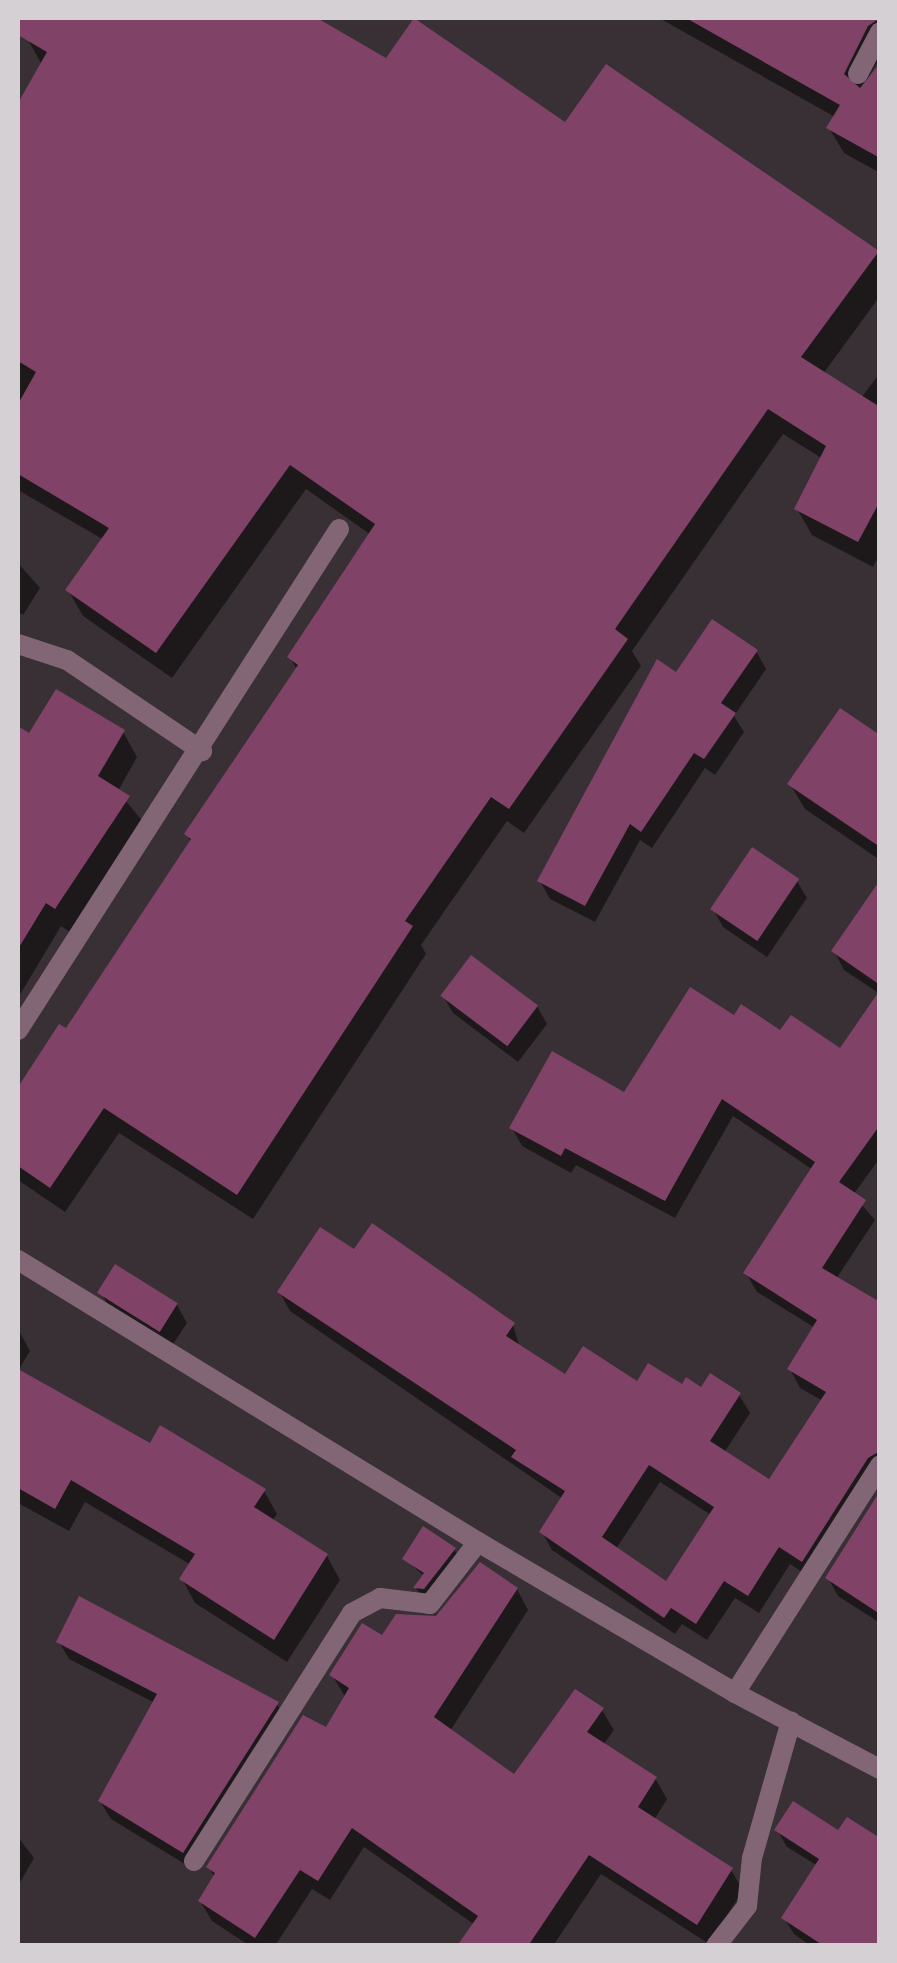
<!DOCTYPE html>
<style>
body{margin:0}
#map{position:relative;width:897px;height:1963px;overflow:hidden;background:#383034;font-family:Commissioner,sans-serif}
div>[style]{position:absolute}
.shadow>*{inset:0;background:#0007}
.building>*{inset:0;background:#804367;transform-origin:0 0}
.service>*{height:20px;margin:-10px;padding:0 10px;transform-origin:10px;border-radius:10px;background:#836676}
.minor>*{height:20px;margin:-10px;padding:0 10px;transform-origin:10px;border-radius:10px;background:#836676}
span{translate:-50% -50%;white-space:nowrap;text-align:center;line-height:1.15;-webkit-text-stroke:8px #2e272a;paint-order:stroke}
.frame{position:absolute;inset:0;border:20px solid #d5d0d3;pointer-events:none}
</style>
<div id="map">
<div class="shadow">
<i style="clip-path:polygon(39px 18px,312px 18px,387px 61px,566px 126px,880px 256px,880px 296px,823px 374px,861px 398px,880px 373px,880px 554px,873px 567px,812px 535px,797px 509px,823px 459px,783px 434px,632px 651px,641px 666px,524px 833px,507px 821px,421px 945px,426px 954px,253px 1219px,119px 1133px,65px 1212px,18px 1180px,18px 1092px,59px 1027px,67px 1032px,192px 843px,186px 834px,297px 670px,290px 657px,371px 535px,306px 489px,172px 678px,83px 616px,68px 590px,104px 540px,18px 490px,18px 108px,42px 65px,27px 38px)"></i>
<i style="clip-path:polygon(659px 18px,880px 18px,880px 57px,864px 85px,880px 64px,880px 173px,844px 153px,829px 128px,835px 117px)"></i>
<i style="clip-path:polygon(18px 563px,40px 588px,23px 615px,18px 612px)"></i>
<i style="clip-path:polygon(756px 651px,766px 669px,734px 716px,744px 732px,715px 775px,705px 768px,652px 848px,640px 840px,595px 922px,550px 899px,540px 881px,676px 675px)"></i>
<i style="clip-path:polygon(18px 729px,30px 737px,123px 732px,137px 757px,118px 791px,143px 822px,70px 932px,61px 926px,18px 998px)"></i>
<i style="clip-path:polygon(880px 738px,880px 860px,805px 809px,790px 784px)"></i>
<i style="clip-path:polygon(797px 881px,807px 898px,767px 957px,723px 927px,713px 909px)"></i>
<i style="clip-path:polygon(880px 933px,880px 994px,844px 970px,834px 951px)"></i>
<i style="clip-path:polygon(evenodd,880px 995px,880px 1158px,853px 1195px,875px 1220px,836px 1279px,880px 1305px,880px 1475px,813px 1579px,790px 1564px,759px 1613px,735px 1598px,707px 1640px,682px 1624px,675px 1634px,552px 1550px,542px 1532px,563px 1499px,290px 1311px,280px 1293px,355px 1253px,513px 1325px,520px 1348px,566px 1378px,739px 1395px,750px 1413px,724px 1453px,770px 1483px,823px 1401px,800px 1388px,790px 1369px,815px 1328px,757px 1292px,746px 1273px,813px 1170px,733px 1116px,675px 1218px,576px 1165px,571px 1173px,522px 1146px,512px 1128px,625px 1095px,735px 1018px,840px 1052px,880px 995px,660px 1482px,711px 1515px,667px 1585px,616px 1549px,660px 1482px)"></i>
<i style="clip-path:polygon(443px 996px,537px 1006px,547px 1024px,518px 1062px,453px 1013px)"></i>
<i style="clip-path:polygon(101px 1293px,177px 1305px,187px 1323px,171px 1347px,111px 1310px)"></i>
<i style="clip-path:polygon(18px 1329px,30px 1351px,18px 1371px)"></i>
<i style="clip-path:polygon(18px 1371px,151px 1446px,264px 1491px,277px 1514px,272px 1521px,327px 1556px,340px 1580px,287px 1662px,195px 1603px,182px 1579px,191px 1565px,85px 1502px,69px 1531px,18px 1503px)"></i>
<i style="clip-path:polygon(880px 1496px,880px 1623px,838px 1596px,828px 1578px)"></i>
<i style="clip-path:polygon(454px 1549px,459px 1557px,429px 1597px,421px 1596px,416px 1588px,424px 1576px,405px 1559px)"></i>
<i style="clip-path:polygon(517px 1589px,528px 1610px,450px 1731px,514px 1777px,602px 1710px,614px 1730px,604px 1744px,655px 1778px,667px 1799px,654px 1820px,731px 1870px,743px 1890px,709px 1944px,601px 1874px,553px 1946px,461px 1946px,475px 1925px,364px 1847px,330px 1900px,312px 1889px,275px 1946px,250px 1946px,212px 1921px,200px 1901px,215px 1878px,209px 1867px,327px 1730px,346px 1698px,332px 1675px,383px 1638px)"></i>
<i style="clip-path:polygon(59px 1642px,277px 1704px,287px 1721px,193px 1869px,111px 1819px,100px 1801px,155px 1703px,69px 1659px)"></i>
<i style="clip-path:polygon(777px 1830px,839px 1834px,880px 1946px,811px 1946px,794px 1934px,784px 1918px,818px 1866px,787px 1847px)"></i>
<i style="clip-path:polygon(18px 1837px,34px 1858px,18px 1886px)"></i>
</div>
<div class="building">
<i style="clip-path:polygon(18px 18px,317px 18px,386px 58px,414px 18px,565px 122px,606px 64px,879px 251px,801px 357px,880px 407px,880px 501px,858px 542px,794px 509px,826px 446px,768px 409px,615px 629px,628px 639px,509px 809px,491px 797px,405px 921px,413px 926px,237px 1195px,104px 1108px,50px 1188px,18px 1166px,18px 1087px,59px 1024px,66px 1028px,191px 839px,184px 834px,298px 665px,287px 657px,375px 524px,290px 465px,156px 653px,65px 590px,109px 528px,18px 474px,18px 404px,36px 372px,18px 361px,18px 103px,47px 52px,18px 35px)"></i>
<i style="clip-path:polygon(686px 18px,880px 18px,868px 26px,844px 74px,860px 88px,880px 63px,880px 158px,826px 128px,840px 105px)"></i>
<i style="clip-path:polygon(712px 619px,758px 650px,721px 703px,736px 713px,704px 759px,694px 753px,641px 832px,630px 824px,585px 906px,537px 881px,657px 659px,676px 672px)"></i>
<i style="clip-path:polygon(56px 689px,125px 730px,98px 776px,130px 796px,55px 909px,46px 903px,18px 949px,18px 726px,29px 733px)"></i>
<i style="clip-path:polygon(840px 708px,880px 735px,880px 847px,787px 784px)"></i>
<i style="left:752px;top:847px;width:57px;height:75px;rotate:34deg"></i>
<i style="clip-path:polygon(880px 880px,880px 985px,831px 951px)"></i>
<i style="left:471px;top:955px;width:84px;height:51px;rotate:37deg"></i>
<i style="clip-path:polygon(evenodd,690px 987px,734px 1015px,741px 1004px,780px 1030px,791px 1015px,840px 1048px,880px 990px,880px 1125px,839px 1182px,866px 1200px,822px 1268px,880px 1302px,880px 1451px,868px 1458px,802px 1562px,779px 1547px,748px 1596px,724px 1581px,696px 1624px,671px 1608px,664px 1618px,539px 1532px,565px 1491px,511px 1457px,516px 1450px,277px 1292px,320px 1227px,354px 1249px,372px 1223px,515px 1323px,506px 1336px,565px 1374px,583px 1346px,637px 1381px,648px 1363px,682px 1384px,686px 1377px,701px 1387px,710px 1373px,741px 1393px,710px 1441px,769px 1479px,826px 1392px,787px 1369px,817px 1320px,743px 1273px,815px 1162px,722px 1099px,665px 1201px,565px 1148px,561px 1156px,509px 1128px,552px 1051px,624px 1092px,690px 987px,649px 1465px,714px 1507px,666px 1581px,602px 1537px,649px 1465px)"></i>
<i style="left:115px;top:1264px;width:74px;height:34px;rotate:32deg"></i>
<i style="clip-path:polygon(18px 1369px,150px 1443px,160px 1425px,266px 1489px,254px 1507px,328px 1554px,274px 1640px,179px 1579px,195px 1554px,71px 1480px,55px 1509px,18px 1488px)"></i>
<i style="clip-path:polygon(880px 1491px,880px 1614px,825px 1578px)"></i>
<i style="clip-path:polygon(423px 1526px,456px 1548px,424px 1589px,413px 1588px,424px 1573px,402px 1559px)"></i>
<i style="clip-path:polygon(480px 1562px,518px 1588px,434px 1717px,514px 1774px,575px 1689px,604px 1708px,587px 1732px,657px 1777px,638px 1807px,733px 1868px,697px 1925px,589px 1855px,528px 1946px,457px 1946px,478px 1916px,352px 1828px,318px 1881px,300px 1870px,255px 1938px,198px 1901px,215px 1873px,206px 1867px,303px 1715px,326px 1727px,349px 1688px,329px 1675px,362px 1623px,382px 1635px,396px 1614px,436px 1616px)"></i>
<i style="clip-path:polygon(79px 1596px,279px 1702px,183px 1853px,98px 1801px,157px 1694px,56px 1642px)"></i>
<i style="clip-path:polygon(793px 1801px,838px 1830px,847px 1817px,880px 1838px,880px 1946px,824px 1946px,781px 1918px,819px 1859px,774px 1830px)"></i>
</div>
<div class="service">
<i style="left:858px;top:74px;width:47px;rotate:-62.4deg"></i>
<i style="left:18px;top:644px;width:52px;rotate:18.1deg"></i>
<i style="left:67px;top:660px;width:163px;rotate:34deg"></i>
<i style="left:18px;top:1030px;width:595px;rotate:-57.35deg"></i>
<i style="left:716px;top:1946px;width:51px;rotate:-52.2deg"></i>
<i style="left:747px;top:1906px;width:48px;rotate:-84.1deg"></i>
<i style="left:752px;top:1858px;width:142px;rotate:-74.1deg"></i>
</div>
<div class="minor">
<i style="left:18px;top:1260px;width:540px;rotate:31.51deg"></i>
<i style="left:478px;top:1542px;width:298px;rotate:30.4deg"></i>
<i style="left:735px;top:1693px;width:164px;rotate:27.7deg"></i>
<i style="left:735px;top:1693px;width:270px;rotate:-57.5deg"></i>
<i style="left:194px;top:1861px;width:294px;rotate:-57.5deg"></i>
<i style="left:352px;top:1613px;width:32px;rotate:-28deg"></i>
<i style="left:380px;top:1598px;width:50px;rotate:6.8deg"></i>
<i style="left:430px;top:1604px;width:78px;rotate:-52.3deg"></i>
</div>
<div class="frame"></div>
</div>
